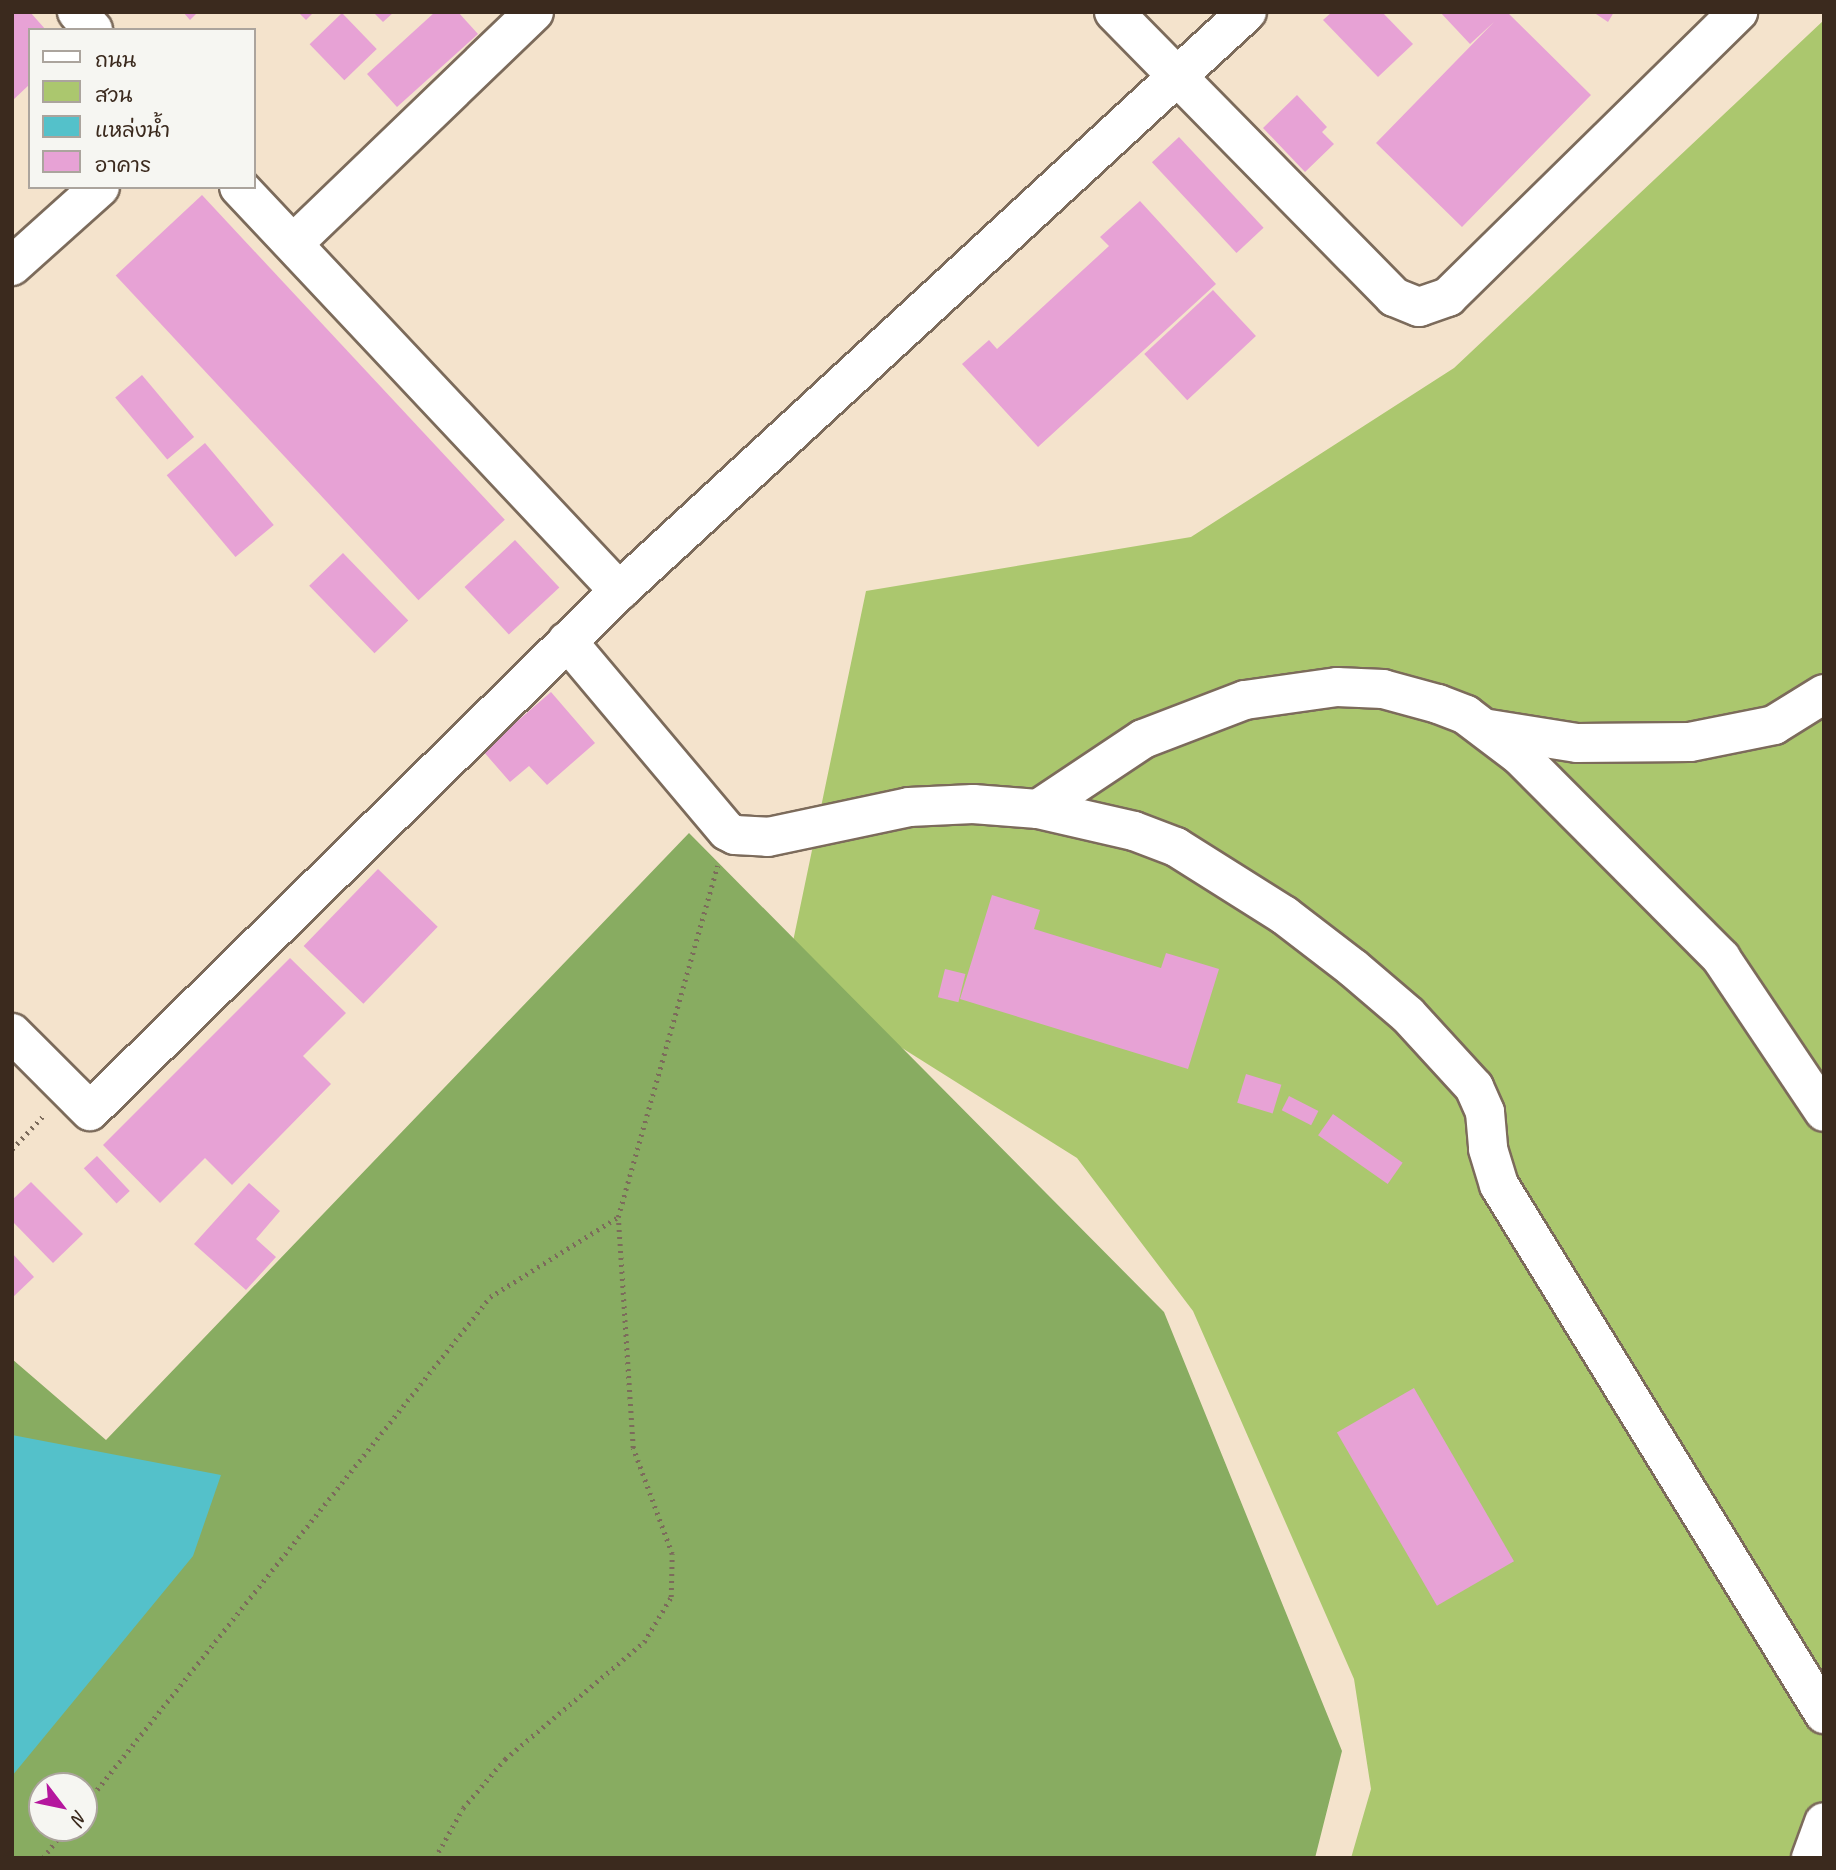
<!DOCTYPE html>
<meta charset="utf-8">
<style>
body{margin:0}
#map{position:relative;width:1836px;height:1870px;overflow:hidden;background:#f4e3cc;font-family:Caveat,"Playpen Sans Thai",sans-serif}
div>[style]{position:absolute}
.green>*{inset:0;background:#abc76e}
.forest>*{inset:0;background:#88ac61}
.water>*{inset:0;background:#54c1ca}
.building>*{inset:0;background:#e7a2d5;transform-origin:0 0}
.path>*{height:4.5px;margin-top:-2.25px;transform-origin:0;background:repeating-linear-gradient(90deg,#7c6b5b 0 2px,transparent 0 7px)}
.roads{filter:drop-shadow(2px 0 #7c6b5b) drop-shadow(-2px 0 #7c6b5b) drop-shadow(0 2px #7c6b5b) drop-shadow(0 -2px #7c6b5b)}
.minor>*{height:38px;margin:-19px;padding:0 19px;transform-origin:19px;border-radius:19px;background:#fff}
span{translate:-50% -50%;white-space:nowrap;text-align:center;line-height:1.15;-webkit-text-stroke:5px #f6f6f2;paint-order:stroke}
.frame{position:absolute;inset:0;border:14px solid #3b2a1e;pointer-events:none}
.legend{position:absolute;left:28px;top:28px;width:228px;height:161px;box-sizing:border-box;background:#f6f6f2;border:2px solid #aba49d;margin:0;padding:9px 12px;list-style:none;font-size:21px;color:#3b2a1e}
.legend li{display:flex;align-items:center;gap:14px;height:35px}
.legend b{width:35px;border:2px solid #aba49d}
.north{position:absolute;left:28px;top:1772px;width:70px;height:70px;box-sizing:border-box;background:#f6f6f2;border:2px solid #aba49d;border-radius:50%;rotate:122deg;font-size:19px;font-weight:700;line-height:28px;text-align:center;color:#3b2a1e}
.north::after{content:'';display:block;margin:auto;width:24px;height:32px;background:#b5179e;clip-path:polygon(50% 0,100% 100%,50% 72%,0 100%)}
</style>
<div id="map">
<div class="green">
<i style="clip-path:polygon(1824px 20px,1824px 1858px,1351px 1858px,1371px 1789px,1354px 1679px,1193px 1311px,1077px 1158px,786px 975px,866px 591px,1191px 537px,1454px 368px)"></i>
</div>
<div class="forest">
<i style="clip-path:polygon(evenodd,689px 833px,1164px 1312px,1342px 1751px,1315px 1858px,12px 1858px,12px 1359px,106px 1440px,689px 833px,42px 1786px,84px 1786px,84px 1828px,42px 1828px,42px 1786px)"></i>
</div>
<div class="water">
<i style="clip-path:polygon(12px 1435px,221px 1475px,193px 1556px,12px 1776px)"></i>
</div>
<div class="building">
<i style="clip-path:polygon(12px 12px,30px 12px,46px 30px,30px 30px,30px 84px,12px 101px)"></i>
<i style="clip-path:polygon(183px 12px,198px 12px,190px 20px)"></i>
<i style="clip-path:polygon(298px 12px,314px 12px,306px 20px)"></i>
<i style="clip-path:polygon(373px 12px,394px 12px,383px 22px)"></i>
<i style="clip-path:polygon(435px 12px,458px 12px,478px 34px,397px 107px,367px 74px)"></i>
<i style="clip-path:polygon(1332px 12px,1382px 12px,1413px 44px,1378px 77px,1323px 20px)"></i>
<i style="clip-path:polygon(1440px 12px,1507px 12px,1591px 95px,1462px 227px,1376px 143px,1494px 22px,1470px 44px)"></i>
<i style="clip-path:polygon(1593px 12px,1614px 12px,1608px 22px)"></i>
<i style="left:342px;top:13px;width:50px;height:45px;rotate:46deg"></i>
<i style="clip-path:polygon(1297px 95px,1327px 127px,1322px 132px,1334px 144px,1305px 172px,1263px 128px)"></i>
<i style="left:1179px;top:137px;width:124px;height:37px;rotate:47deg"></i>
<i style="left:202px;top:195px;width:444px;height:118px;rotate:47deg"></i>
<i style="clip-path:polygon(1140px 201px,1216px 284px,1038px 447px,962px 364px,989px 340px,997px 349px,1109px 246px,1100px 237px)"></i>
<i style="left:1213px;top:290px;width:63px;height:94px;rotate:47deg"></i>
<i style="left:142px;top:375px;width:81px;height:35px;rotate:50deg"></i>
<i style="left:205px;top:443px;width:107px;height:50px;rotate:50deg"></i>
<i style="left:515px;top:540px;width:65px;height:69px;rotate:47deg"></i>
<i style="left:343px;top:553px;width:94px;height:47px;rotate:46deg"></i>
<i style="clip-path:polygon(551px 692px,595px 743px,547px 785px,529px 766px,510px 782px,483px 751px)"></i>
<i style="left:378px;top:869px;width:83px;height:107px;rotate:44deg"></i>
<i style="clip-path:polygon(992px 895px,1040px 910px,1034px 929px,1161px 968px,1166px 953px,1219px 969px,1188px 1069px,960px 999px)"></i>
<i style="clip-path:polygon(290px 958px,346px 1013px,303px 1056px,331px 1084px,232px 1185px,205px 1158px,160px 1203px,103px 1145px)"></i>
<i style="left:945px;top:969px;width:21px;height:29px;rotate:14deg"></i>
<i style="left:1246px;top:1074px;width:37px;height:30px;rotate:17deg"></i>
<i style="left:1289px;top:1096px;width:33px;height:16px;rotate:27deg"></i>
<i style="left:1333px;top:1114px;width:85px;height:26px;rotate:35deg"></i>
<i style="left:97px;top:1156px;width:48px;height:18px;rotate:47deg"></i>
<i style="clip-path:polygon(31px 1182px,83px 1234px,53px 1263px,12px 1221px,12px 1200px)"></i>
<i style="clip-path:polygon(249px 1183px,280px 1211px,256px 1239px,276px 1257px,246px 1290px,194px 1244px)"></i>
<i style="clip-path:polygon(12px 1253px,34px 1277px,12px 1298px)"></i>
<i style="left:1414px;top:1388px;width:200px;height:89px;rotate:60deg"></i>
</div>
<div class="path">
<i style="left:12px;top:1149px;width:45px;rotate:-46.8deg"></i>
<i style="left:84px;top:1806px;width:651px;rotate:-51.42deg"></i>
<i style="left:490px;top:1297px;width:151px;rotate:-32deg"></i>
<i style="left:43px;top:1858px;width:38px;rotate:-53deg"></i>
<i style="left:435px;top:1858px;width:57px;rotate:-60.8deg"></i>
<i style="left:463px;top:1808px;width:65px;rotate:-49.4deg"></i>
<i style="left:505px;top:1759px;width:182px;rotate:-40.1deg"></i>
<i style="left:644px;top:1642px;width:52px;rotate:-59deg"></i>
<i style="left:671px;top:1597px;width:43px;rotate:-88.7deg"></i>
<i style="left:672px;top:1554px;width:113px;rotate:-110.2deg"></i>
<i style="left:633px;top:1448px;width:231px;rotate:-93.7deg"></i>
<i style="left:618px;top:1217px;width:365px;rotate:-74.2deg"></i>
</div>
<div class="roads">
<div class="minor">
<i style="left:77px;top:12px;width:24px;rotate:48deg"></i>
<i style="left:1114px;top:12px;width:400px;rotate:45.5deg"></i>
<i style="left:1394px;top:297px;width:27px;rotate:22deg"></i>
<i style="left:1419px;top:307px;width:31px;rotate:-19deg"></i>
<i style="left:1448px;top:297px;width:407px;rotate:-44.5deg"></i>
<i style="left:239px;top:187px;width:555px;rotate:46.75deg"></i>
<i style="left:294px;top:243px;width:333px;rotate:-43.9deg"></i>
<i style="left:12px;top:266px;width:118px;rotate:-41.9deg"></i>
<i style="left:567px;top:641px;width:248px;rotate:49.9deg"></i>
<i style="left:727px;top:831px;width:9px;rotate:27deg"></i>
<i style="left:735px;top:835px;width:33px;rotate:3deg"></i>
<i style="left:768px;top:837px;width:144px;rotate:-12deg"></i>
<i style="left:909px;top:807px;width:64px;rotate:-2.7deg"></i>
<i style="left:973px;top:804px;width:65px;rotate:4.4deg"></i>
<i style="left:1038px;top:809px;width:98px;rotate:12.9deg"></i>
<i style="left:1134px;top:831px;width:45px;rotate:20.9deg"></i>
<i style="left:1176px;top:847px;width:128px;rotate:32.2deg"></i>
<i style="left:1284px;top:915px;width:87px;rotate:37.5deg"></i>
<i style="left:1353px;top:968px;width:72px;rotate:40.5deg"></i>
<i style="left:1408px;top:1015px;width:98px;rotate:47.5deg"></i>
<i style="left:1474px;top:1087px;width:27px;rotate:66deg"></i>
<i style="left:1485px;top:1112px;width:37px;rotate:85deg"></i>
<i style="left:1488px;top:1149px;width:38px;rotate:73deg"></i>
<i style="left:1499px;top:1185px;width:621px;rotate:58.43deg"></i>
<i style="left:1489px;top:729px;width:89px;rotate:9deg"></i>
<i style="left:1577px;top:743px;width:113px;rotate:-0.5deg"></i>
<i style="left:1690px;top:742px;width:86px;rotate:-11.4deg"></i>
<i style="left:1774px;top:725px;width:59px;rotate:-31.8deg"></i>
<i style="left:1038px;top:809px;width:126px;rotate:-33.7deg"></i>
<i style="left:1143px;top:739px;width:109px;rotate:-20.9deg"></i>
<i style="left:1245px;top:700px;width:93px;rotate:-8deg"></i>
<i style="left:1337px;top:687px;width:46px;rotate:2.5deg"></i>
<i style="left:1383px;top:689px;width:57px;rotate:15.3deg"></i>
<i style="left:1438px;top:704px;width:30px;rotate:21deg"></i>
<i style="left:1466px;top:715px;width:68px;rotate:37.2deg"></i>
<i style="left:1520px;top:756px;width:285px;rotate:45.1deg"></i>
<i style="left:1721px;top:958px;width:185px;rotate:56.2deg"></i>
<i style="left:12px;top:1033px;width:110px;rotate:45deg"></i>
<i style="left:90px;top:1111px;width:742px;rotate:-44.51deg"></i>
<i style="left:619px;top:591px;width:854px;rotate:-42.68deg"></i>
<i style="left:1811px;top:1858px;width:38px;rotate:-70deg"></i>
</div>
</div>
<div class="frame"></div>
<ul class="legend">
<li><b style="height:9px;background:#fff"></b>ถนน</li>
<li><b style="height:19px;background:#abc76e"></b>สวน</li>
<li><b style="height:19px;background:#54c1ca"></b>แหล่งน้ำ</li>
<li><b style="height:19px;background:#e7a2d5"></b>อาคาร</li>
</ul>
<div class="north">N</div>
</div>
